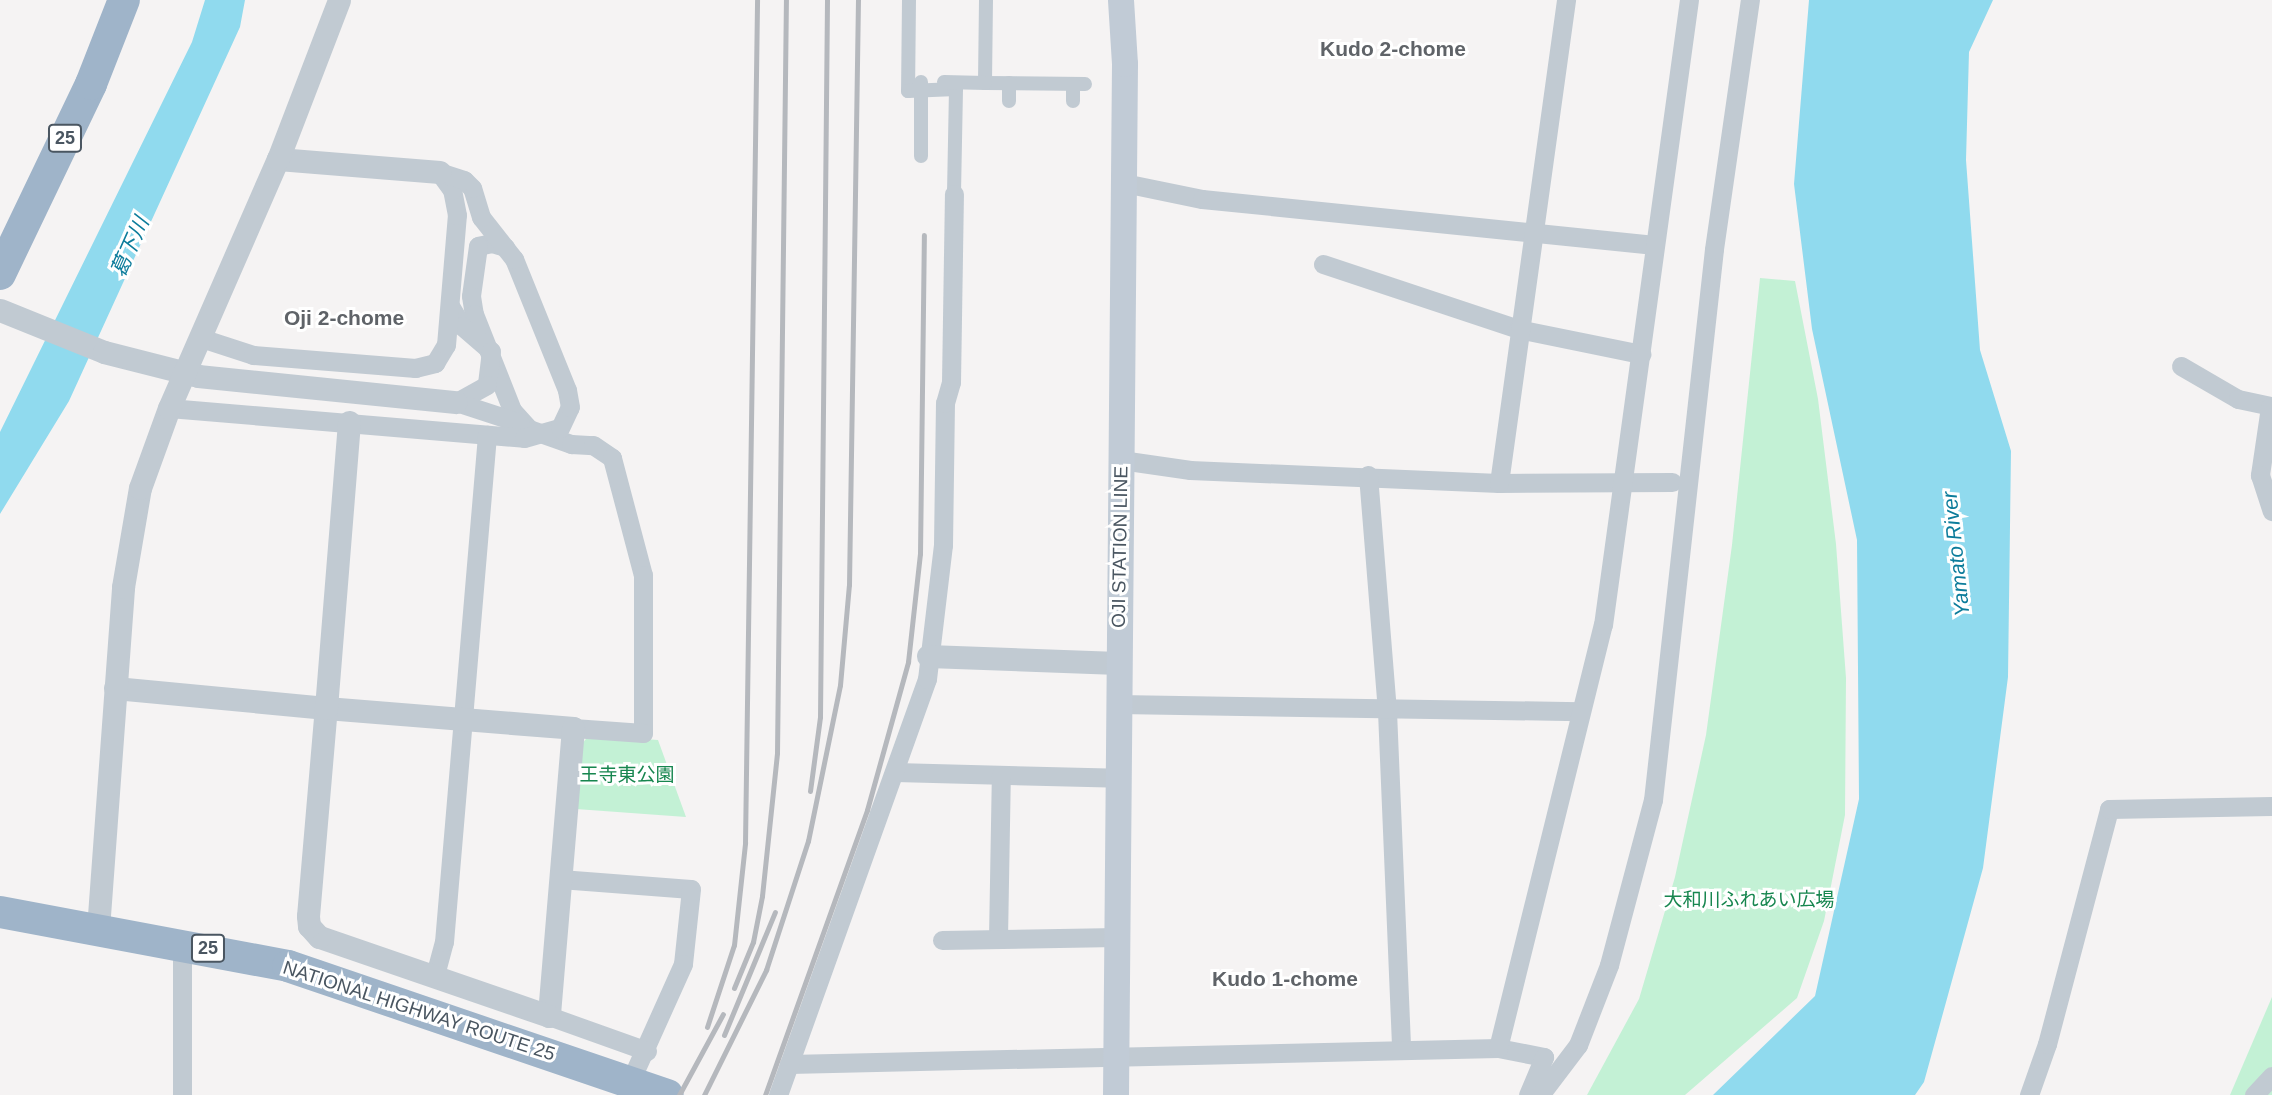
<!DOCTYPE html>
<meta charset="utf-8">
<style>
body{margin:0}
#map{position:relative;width:2272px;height:1095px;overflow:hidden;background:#f5f3f3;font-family:Helvetica,"Noto Sans JP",sans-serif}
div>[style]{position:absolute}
.green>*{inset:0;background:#c3f1d5}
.water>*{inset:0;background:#90daee}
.pedestrian>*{height:14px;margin:-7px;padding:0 7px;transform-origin:7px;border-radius:7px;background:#c1cad2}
.minor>*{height:19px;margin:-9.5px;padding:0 9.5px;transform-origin:9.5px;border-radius:9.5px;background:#c1cad2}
.tertiary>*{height:23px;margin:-11.5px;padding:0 11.5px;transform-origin:11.5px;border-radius:11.5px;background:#c1cad2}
.secondary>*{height:26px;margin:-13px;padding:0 13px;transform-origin:13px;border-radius:13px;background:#c1cbd6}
.trunk>*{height:32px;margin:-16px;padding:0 16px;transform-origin:16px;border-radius:16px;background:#9fb4c9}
.rail>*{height:5px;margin:-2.5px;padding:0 2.5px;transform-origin:2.5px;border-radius:2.5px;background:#b5b8bd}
span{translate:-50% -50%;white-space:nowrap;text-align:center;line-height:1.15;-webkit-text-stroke:6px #fff;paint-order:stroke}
.shield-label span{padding:2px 5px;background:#fff;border:2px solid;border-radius:5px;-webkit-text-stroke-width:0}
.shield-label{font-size:18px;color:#4a5661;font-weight:700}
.street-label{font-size:19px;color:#4a5661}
.park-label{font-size:19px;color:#17864f}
.neighbourhood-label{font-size:21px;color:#5f6368;font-weight:700}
.water-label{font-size:21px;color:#0c7c9b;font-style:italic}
</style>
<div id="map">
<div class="green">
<i style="clip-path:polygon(1760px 278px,1795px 281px,1818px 399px,1836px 544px,1846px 678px,1845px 815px,1824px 921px,1797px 998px,1685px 1095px,1587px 1095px,1639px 999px,1675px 877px,1706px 735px,1732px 545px)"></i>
<i style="clip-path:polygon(589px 735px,658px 740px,686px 817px,576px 809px,582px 744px)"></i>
<i style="clip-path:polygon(2272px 997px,2272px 1095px,2230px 1095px)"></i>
</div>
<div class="water">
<i style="clip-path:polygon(205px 0,245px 0,240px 27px,69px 401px,0 514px,0 432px,192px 42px)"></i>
<i style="clip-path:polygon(1809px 0,1993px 0,1969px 52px,1966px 160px,1980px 350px,2011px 451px,2008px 677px,1983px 868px,1924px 1082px,1915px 1095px,1713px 1095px,1815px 996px,1859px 799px,1857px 540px,1812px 329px,1794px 184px)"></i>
</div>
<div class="pedestrian">
<i style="left:909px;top:0;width:91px;rotate:90.6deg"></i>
<i style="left:908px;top:91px;width:48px;rotate:-2.4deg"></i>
<i style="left:956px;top:89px;width:105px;rotate:91.1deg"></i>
<i style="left:986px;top:0;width:83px;rotate:90.7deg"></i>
<i style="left:985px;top:83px;width:100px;rotate:0.6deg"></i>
<i style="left:921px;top:82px;width:74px;rotate:90deg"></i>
<i style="left:944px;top:82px;width:41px;rotate:1.4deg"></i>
<i style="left:1009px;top:101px;width:18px;rotate:-90deg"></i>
<i style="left:1073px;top:101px;width:17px;rotate:-90deg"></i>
</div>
<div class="minor">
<i style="left:1124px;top:183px;width:80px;rotate:11.6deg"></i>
<i style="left:1202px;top:199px;width:455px;rotate:5.8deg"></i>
<i style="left:505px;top:247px;width:14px;rotate:-163deg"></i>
<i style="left:492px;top:243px;width:14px;rotate:168deg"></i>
<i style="left:478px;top:246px;width:50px;rotate:98deg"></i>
<i style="left:471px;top:296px;width:18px;rotate:81deg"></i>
<i style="left:474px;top:314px;width:103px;rotate:68.4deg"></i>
<i style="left:512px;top:410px;width:25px;rotate:48deg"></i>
<i style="left:529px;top:429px;width:45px;rotate:19.7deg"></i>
<i style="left:571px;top:444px;width:22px;rotate:3deg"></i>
<i style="left:593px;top:445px;width:23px;rotate:34deg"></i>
<i style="left:612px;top:458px;width:121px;rotate:75.2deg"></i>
<i style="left:643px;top:575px;width:158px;rotate:90deg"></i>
<i style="left:643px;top:733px;width:70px;rotate:-175.9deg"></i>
<i style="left:1323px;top:264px;width:206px;rotate:18.4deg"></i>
<i style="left:1518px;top:329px;width:126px;rotate:11.5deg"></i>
<i style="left:450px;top:306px;width:23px;rotate:59deg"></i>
<i style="left:462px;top:326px;width:38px;rotate:41deg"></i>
<i style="left:491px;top:351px;width:34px;rotate:97deg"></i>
<i style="left:487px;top:385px;width:35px;rotate:151deg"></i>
<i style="left:201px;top:338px;width:55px;rotate:18.1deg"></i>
<i style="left:253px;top:355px;width:163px;rotate:4.6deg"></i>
<i style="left:415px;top:368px;width:21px;rotate:-14deg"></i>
<i style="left:435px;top:363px;width:21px;rotate:-59deg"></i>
<i style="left:446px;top:345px;width:130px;rotate:-85.2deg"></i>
<i style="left:457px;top:215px;width:25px;rotate:-101deg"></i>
<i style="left:452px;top:190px;width:22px;rotate:-126deg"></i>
<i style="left:2181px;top:366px;width:66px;rotate:30.1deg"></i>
<i style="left:2238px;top:399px;width:35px;rotate:12deg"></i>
<i style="left:456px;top:402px;width:67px;rotate:18.2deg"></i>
<i style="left:2270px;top:407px;width:69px;rotate:98.4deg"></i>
<i style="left:2260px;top:475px;width:38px;rotate:72deg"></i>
<i style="left:169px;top:408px;width:356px;rotate:4.8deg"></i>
<i style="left:524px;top:438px;width:37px;rotate:-16deg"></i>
<i style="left:560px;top:428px;width:23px;rotate:-65deg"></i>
<i style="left:570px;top:407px;width:17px;rotate:-100deg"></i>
<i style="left:567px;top:390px;width:141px;rotate:-112deg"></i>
<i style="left:514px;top:259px;width:53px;rotate:-128.2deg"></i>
<i style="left:481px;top:217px;width:30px;rotate:-107deg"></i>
<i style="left:472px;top:188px;width:11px;rotate:-135deg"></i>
<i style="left:464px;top:180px;width:26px;rotate:-162deg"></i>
<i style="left:1121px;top:460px;width:70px;rotate:8.2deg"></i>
<i style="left:1190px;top:470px;width:309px;rotate:2.4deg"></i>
<i style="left:1499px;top:483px;width:173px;rotate:-0.3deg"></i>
<i style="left:1368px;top:475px;width:237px;rotate:85.4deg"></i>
<i style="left:1387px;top:711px;width:339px;rotate:87.6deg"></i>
<i style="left:1499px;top:483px;width:488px;rotate:-82.1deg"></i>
<i style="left:1118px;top:704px;width:462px;rotate:0.9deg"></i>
<i style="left:895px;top:772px;width:223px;rotate:1.5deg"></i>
<i style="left:560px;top:879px;width:131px;rotate:4.4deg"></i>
<i style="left:691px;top:889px;width:75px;rotate:96.1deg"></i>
<i style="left:683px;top:964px;width:139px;rotate:114.2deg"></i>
<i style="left:998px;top:939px;width:164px;rotate:-89deg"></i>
<i style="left:942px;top:940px;width:175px;rotate:-1deg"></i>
<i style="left:182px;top:943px;width:152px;rotate:90deg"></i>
<i style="left:435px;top:975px;width:34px;rotate:-75deg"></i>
<i style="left:444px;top:942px;width:509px;rotate:-85.15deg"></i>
<i style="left:549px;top:1016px;width:104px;rotate:19.7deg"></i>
<i style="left:1498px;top:1048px;width:47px;rotate:11.1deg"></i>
<i style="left:1544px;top:1057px;width:41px;rotate:112.8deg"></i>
<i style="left:789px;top:1064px;width:709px;rotate:-1.29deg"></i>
<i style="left:1498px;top:1048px;width:436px;rotate:-76.1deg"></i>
<i style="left:1603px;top:625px;width:631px;rotate:-82.17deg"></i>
<i style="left:778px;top:1095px;width:442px;rotate:-70.3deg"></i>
<i style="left:927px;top:679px;width:135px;rotate:-83.2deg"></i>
<i style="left:943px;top:545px;width:142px;rotate:-89.2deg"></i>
<i style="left:945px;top:403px;width:22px;rotate:-74deg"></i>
<i style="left:951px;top:382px;width:188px;rotate:-89.1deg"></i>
<i style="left:1540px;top:1095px;width:63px;rotate:-52.8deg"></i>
<i style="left:1578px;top:1045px;width:86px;rotate:-68.8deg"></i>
<i style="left:1609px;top:965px;width:171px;rotate:-75.1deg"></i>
<i style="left:1653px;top:800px;width:554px;rotate:-83.68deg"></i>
<i style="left:1714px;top:249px;width:252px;rotate:-81.8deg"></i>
<i style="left:2029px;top:1095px;width:54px;rotate:-70.6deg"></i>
<i style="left:2047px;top:1044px;width:243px;rotate:-75.2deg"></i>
<i style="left:2109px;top:809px;width:163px;rotate:-1.1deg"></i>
<i style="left:2254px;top:1095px;width:26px;rotate:-47deg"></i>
</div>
<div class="tertiary">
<i style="left:278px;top:159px;width:162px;rotate:4.6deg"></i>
<i style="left:0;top:310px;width:112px;rotate:22deg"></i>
<i style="left:104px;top:352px;width:97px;rotate:14.3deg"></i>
<i style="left:198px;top:376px;width:259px;rotate:5.8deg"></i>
<i style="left:928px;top:656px;width:190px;rotate:2.1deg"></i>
<i style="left:115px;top:688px;width:212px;rotate:5.4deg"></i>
<i style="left:326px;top:708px;width:248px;rotate:4.6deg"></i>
<i style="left:573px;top:728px;width:289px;rotate:94.8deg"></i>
<i style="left:549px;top:1016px;width:243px;rotate:-161deg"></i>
<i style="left:319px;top:937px;width:15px;rotate:-132deg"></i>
<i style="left:309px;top:926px;width:10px;rotate:-96deg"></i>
<i style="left:308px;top:916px;width:209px;rotate:-85.1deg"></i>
<i style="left:326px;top:708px;width:287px;rotate:-85.4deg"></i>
<i style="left:98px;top:929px;width:343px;rotate:-85.8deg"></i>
<i style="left:123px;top:587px;width:100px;rotate:-80.3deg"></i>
<i style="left:140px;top:488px;width:85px;rotate:-70.1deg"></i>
<i style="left:169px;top:408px;width:272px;rotate:-66.4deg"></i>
<i style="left:278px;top:159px;width:170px;rotate:-69deg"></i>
</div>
<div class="secondary">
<i style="left:1116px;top:1095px;width:1031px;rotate:-89.5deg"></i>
<i style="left:1125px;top:64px;width:64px;rotate:-93.6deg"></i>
</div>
<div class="trunk">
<i style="left:0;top:274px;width:211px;rotate:-64.4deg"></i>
<i style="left:91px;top:84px;width:90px;rotate:-68.6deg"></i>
<i style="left:0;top:912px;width:293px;rotate:10.6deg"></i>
<i style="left:288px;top:966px;width:401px;rotate:18.8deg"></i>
</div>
<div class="rail">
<i style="left:810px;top:791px;width:75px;rotate:-82.3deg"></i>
<i style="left:820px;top:717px;width:717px;rotate:-89.44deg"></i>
<i style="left:734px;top:988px;width:50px;rotate:-67.6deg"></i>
<i style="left:753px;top:942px;width:47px;rotate:-78.9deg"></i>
<i style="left:762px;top:896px;width:144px;rotate:-84deg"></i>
<i style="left:777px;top:753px;width:753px;rotate:-89.32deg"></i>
<i style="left:707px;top:1027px;width:86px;rotate:-71.8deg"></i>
<i style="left:734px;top:945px;width:103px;rotate:-83.8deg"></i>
<i style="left:745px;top:843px;width:843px;rotate:-89.18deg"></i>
<i style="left:724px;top:1035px;width:133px;rotate:-67.5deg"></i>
<i style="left:679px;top:1095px;width:92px;rotate:-61.5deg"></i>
<i style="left:704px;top:1095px;width:140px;rotate:-63.6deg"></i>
<i style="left:766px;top:970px;width:136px;rotate:-72deg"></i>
<i style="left:808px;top:841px;width:159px;rotate:-78.4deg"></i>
<i style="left:840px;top:685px;width:100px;rotate:-84.9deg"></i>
<i style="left:849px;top:585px;width:585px;rotate:-89.12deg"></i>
<i style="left:765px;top:1095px;width:303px;rotate:-70.3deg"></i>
<i style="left:867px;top:810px;width:154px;rotate:-74.5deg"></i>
<i style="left:908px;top:662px;width:109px;rotate:-83.7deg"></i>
<i style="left:920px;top:554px;width:319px;rotate:-89.3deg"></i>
</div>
<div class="shield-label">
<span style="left:65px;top:138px">25</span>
<span style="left:208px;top:948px">25</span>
</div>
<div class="street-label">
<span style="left:1120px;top:547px;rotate:-89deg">OJI STATION LINE</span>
<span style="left:419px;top:1011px;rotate:18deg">NATIONAL HIGHWAY ROUTE 25</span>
</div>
<div class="park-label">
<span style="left:627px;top:775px">王寺東公園</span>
<span style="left:1749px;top:900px">大和川ふれあい広場</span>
</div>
<div class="neighbourhood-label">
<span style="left:1393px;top:49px">Kudo 2-chome</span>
<span style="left:344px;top:318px">Oji 2-chome</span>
<span style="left:1285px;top:979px">Kudo 1-chome</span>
</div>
<div class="water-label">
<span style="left:130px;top:247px;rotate:-66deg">葛下川</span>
<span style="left:1956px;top:554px;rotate:-96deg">Yamato River</span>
</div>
</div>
